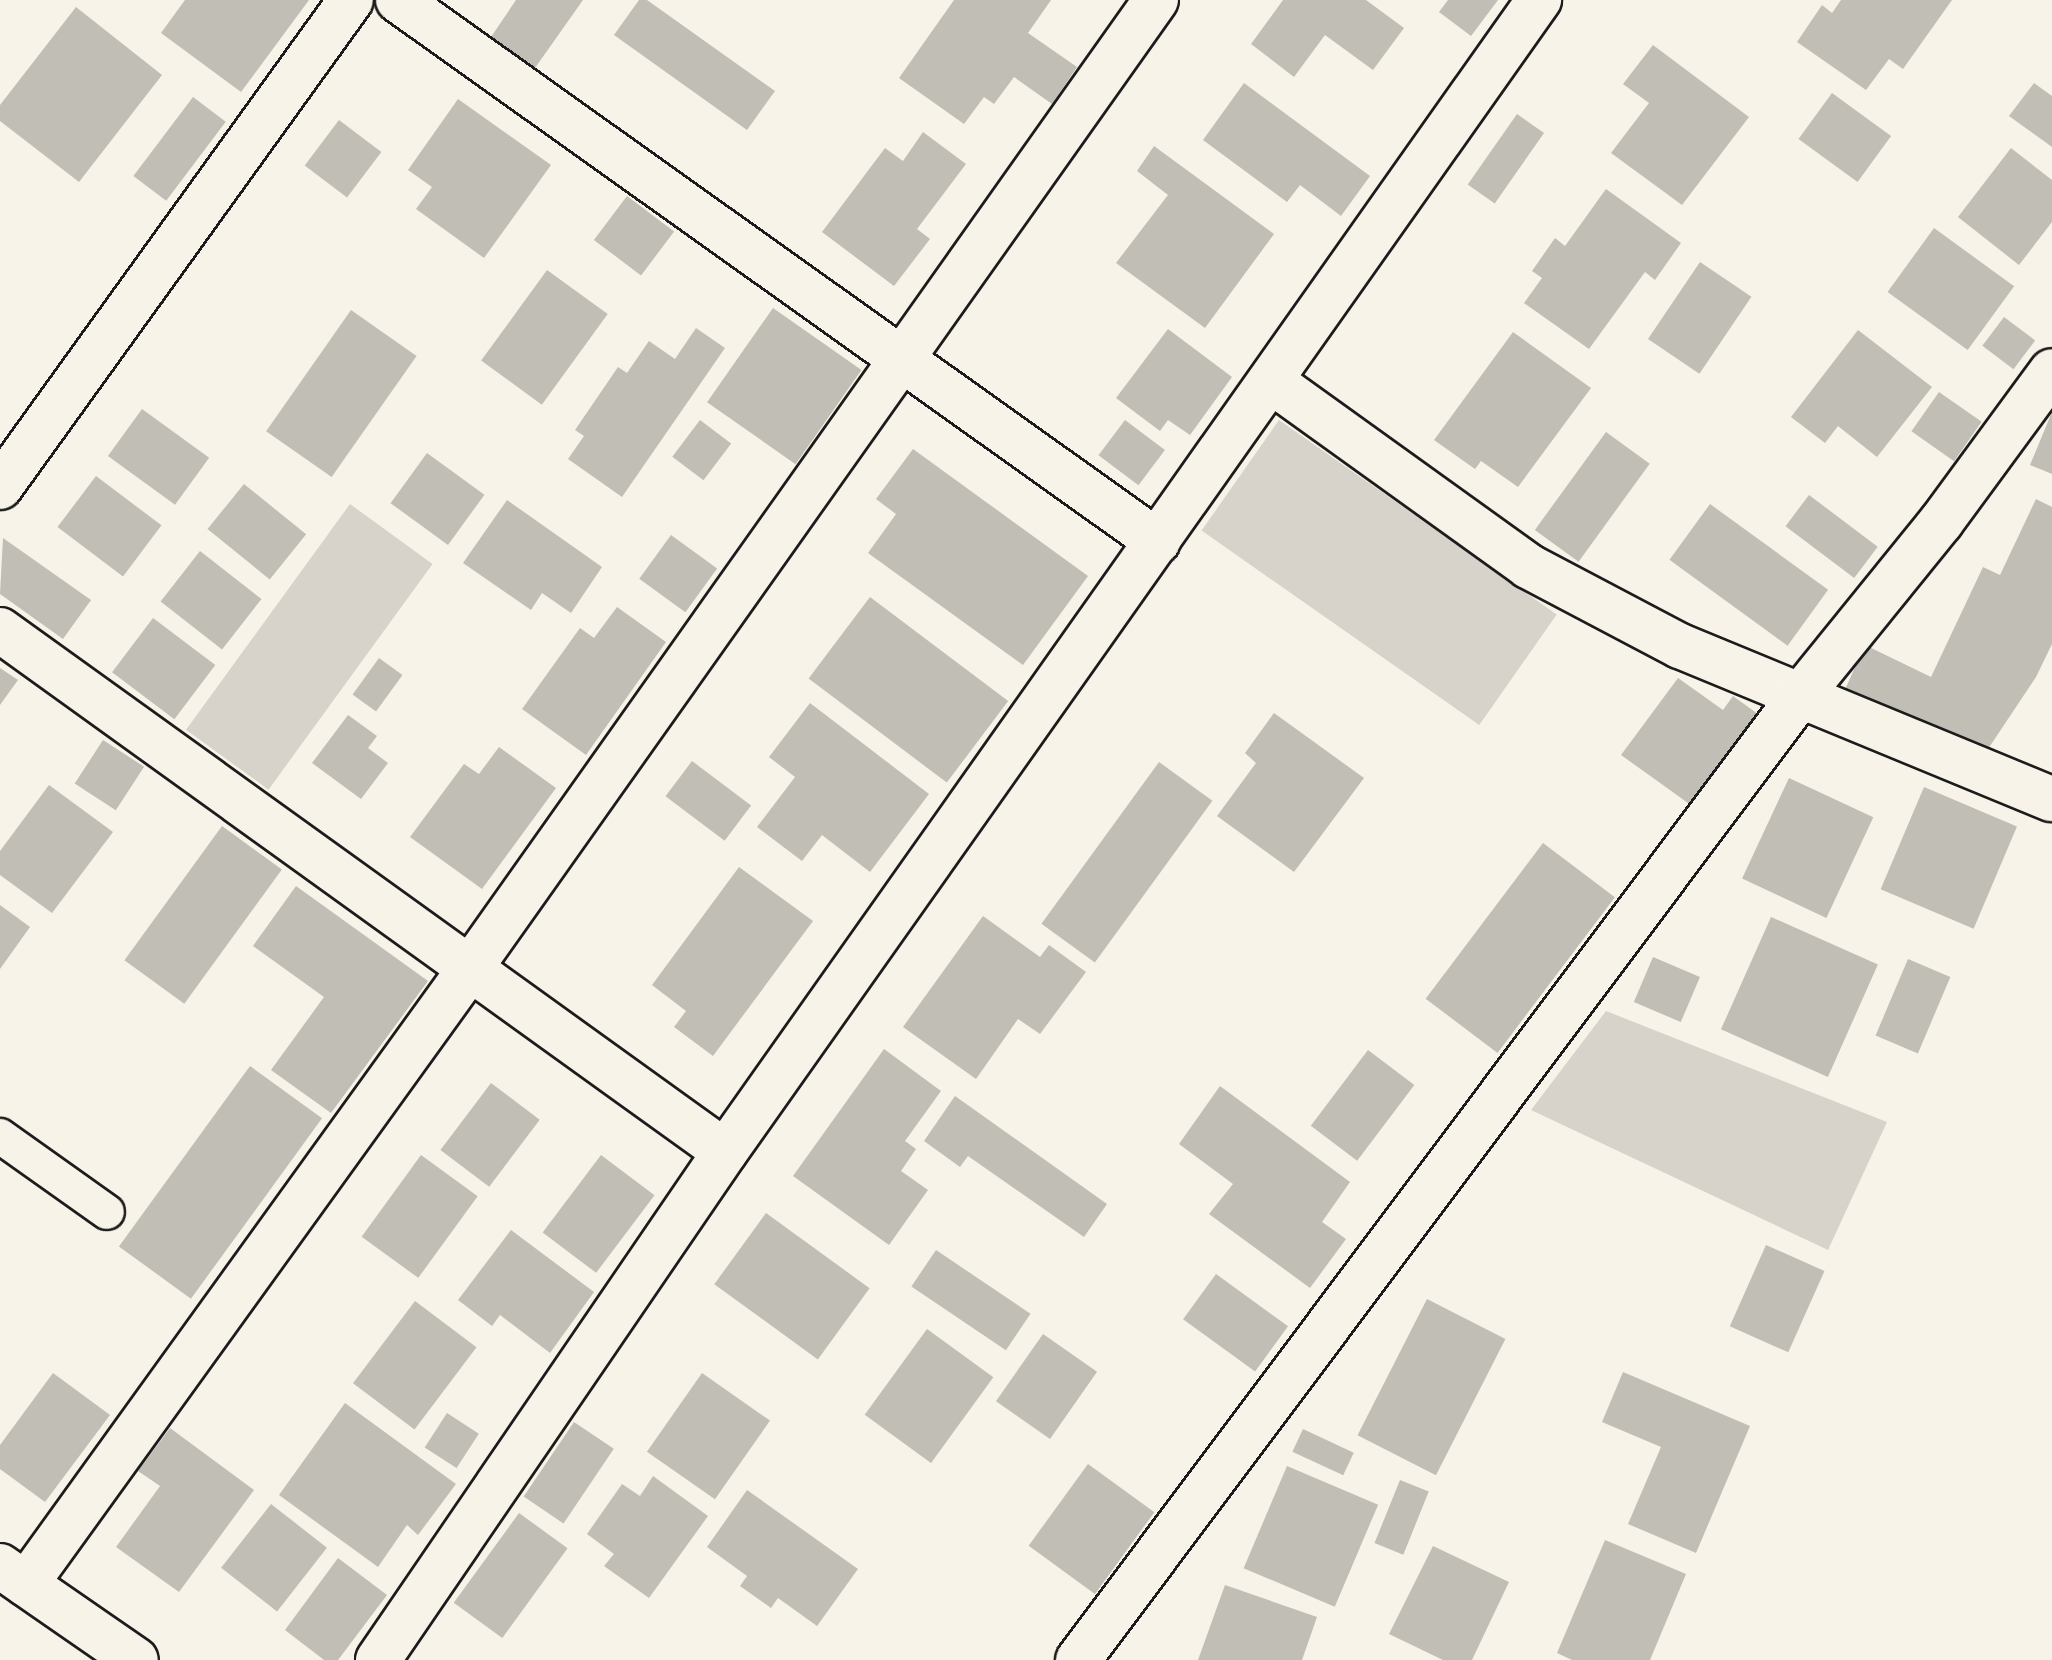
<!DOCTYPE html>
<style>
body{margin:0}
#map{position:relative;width:2052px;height:1660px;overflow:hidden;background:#f7f3e8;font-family:"Playpen Sans",sans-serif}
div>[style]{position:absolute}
.green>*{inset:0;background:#d7d3cb;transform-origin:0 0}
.building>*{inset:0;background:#c0beb5;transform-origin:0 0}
.roads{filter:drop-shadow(2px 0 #1c1c1c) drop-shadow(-2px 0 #1c1c1c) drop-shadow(0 2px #1c1c1c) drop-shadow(0 -2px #1c1c1c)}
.lane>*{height:34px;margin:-17px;padding:0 17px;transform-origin:17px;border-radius:17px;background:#f7f3e8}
.street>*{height:44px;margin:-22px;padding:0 22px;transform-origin:22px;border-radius:22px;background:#f7f3e8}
.secondary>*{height:44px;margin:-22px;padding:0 22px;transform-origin:22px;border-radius:22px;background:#f7f3e8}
span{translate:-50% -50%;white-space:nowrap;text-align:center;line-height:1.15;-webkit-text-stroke:6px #f7f3e8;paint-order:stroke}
</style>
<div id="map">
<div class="green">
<i style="left:1279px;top:420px;width:339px;height:135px;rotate:35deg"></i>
<i style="left:350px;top:504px;width:102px;height:279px;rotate:36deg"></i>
<i style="clip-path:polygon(1606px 1011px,1887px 1122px,1828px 1250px,1531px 1110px)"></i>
</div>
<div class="building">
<i style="clip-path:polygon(185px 0,309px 0,241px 92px,161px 33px)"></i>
<i style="clip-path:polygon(516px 0,583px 0,535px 68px,491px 37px)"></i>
<i style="clip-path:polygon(639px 0,647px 0,775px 91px,747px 130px,614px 35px)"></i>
<i style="clip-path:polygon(954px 0,1051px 0,1028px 33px,1077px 67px,1052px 104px,1014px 77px,994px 104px,984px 97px,964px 124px,899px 78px)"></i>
<i style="clip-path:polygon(1283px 0,1366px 0,1404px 28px,1373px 70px,1325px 35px,1294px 77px,1251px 44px)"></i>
<i style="clip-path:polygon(1448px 0,1498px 0,1471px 36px,1439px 12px)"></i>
<i style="clip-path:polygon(1841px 0,1952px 0,1903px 69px,1889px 59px,1866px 90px,1797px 42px,1822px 5px,1832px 13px)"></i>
<i style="clip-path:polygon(76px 7px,162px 75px,79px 182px,0 121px,0 105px)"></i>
<i style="clip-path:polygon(1653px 45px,1749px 117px,1682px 205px,1611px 153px,1649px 103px,1623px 84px)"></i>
<i style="clip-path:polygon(1244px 83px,1370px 176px,1341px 216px,1300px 185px,1287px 202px,1203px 140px)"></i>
<i style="clip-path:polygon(2034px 83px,2052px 96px,2052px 147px,2009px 116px)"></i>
<i style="left:1832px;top:93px;width:73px;height:57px;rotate:36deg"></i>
<i style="left:193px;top:97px;width:41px;height:99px;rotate:37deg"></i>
<i style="clip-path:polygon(458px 99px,551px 165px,484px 258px,416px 209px,432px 187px,408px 170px)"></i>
<i style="left:1517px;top:114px;width:33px;height:86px;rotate:35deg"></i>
<i style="left:339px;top:120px;width:53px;height:57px;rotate:37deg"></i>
<i style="clip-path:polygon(923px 132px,966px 164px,917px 229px,930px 239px,894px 286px,822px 232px,885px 148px,903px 161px)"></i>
<i style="clip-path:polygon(1154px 146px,1274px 234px,1205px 328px,1116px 263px,1168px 195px,1137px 171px)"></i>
<i style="clip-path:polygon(2011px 148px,2052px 180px,2052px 222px,2019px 265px,1958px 217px)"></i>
<i style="clip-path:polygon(1606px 189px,1681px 243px,1655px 280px,1645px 272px,1589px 349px,1524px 303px,1542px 278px,1532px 271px,1555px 238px,1565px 246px)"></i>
<i style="left:627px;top:196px;width:59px;height:55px;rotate:37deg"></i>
<i style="left:1934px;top:228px;width:99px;height:79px;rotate:36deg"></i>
<i style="left:1700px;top:262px;width:62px;height:93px;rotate:34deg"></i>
<i style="left:547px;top:270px;width:75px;height:112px;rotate:36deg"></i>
<i style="left:773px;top:308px;width:108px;height:115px;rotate:35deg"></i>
<i style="left:351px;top:310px;width:80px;height:148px;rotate:35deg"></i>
<i style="left:2004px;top:317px;width:39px;height:36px;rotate:37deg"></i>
<i style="clip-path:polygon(696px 328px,725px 348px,622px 497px,568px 459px,584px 436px,575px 430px,618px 367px,627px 373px,649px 341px,675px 359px)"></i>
<i style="clip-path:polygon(1168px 329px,1232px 377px,1190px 435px,1168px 420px,1160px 431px,1116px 398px)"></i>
<i style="clip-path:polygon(1858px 330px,1932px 387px,1877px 457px,1838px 426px,1825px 443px,1791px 417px)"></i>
<i style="clip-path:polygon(1513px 332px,1591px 388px,1518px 487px,1481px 461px,1475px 469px,1434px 440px)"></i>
<i style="left:1939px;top:392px;width:52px;height:48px;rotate:35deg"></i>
<i style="left:142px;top:409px;width:83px;height:58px;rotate:36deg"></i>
<i style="clip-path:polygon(2052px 412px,2052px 474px,2030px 465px)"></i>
<i style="left:700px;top:420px;width:39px;height:46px;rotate:37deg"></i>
<i style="left:1125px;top:420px;width:50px;height:44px;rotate:37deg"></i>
<i style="left:1606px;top:432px;width:54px;height:121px;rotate:36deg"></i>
<i style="clip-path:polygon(913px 449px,1088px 576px,1023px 665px,868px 553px,896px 514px,876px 499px)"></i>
<i style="left:427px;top:453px;width:71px;height:62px;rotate:36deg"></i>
<i style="left:96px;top:476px;width:82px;height:64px;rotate:37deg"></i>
<i style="left:244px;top:484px;width:80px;height:58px;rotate:39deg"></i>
<i style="left:1809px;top:495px;width:86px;height:39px;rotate:37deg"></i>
<i style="clip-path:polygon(2036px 499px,2052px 507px,2052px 644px,2036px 677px,1986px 752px,1843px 694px,1865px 645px,1931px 677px,1983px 567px,2000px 575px)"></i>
<i style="clip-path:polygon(507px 500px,602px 567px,571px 613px,542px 593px,531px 610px,463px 563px)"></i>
<i style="left:1710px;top:504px;width:146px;height:69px;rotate:36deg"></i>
<i style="left:671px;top:535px;width:57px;height:54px;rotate:36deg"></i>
<i style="clip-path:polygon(3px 538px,91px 600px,63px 639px,0 594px)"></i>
<i style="left:200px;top:551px;width:78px;height:64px;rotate:38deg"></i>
<i style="left:870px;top:597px;width:173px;height:102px;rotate:37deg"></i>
<i style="clip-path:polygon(617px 607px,666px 642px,586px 755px,522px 709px,580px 628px,594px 638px)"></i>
<i style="left:153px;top:618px;width:78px;height:68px;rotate:37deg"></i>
<i style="left:379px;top:658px;width:29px;height:45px;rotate:36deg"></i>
<i style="clip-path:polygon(0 668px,18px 680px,0 705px)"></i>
<i style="clip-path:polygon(1678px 678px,1723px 710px,1733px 696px,1762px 717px,1695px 808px,1621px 755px)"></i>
<i style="clip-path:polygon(810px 703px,929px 794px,870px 872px,822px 835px,802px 861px,757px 827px,795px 777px,769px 757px)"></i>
<i style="clip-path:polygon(1274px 713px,1364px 778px,1294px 872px,1217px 816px,1256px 763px,1245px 753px)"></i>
<i style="clip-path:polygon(348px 715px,377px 736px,368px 748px,388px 763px,361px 799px,312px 763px)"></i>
<i style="left:103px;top:740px;width:49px;height:52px;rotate:33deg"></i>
<i style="clip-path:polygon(499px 747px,556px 788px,482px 889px,410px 837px,464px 764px,479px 774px)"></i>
<i style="left:692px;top:761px;width:74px;height:44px;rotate:37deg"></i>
<i style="left:1159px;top:762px;width:66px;height:200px;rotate:36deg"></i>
<i style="left:1789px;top:778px;width:93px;height:111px;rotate:25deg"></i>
<i style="clip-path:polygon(49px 785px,113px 832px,52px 913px,0 875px,0 851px)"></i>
<i style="left:1924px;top:787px;width:101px;height:111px;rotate:23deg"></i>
<i style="left:222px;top:826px;width:74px;height:166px;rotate:36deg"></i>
<i style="left:1543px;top:843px;width:90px;height:195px;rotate:37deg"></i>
<i style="clip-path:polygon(739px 867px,813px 921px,713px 1056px,674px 1027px,686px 1011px,652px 985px)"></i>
<i style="clip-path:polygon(296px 886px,428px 981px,331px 1113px,271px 1070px,324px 997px,253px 946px)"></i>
<i style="clip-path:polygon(0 905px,30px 927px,0 969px)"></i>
<i style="clip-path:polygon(983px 916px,1040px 957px,1049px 945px,1086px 972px,1040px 1034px,1018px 1019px,976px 1079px,903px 1027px)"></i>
<i style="left:1771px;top:917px;width:117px;height:123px;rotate:24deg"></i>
<i style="left:1653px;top:957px;width:51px;height:49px;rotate:23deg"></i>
<i style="left:1908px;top:959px;width:46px;height:83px;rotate:23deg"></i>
<i style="clip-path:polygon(884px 1049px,941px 1091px,905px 1141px,916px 1149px,901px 1171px,928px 1190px,889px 1245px,793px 1176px)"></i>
<i style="left:1368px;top:1050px;width:58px;height:95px;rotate:37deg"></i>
<i style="left:250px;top:1066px;width:89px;height:223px;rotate:36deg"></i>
<i style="left:491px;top:1083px;width:61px;height:84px;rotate:37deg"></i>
<i style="clip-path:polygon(1220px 1086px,1350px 1182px,1322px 1222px,1346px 1239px,1310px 1288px,1209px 1214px,1233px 1184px,1179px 1144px)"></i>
<i style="clip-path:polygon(955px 1096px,1107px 1204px,1084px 1237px,968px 1156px,960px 1167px,924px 1141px)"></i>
<i style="left:421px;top:1155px;width:70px;height:101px;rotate:36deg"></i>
<i style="left:601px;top:1155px;width:67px;height:97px;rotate:37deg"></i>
<i style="left:766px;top:1213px;width:128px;height:88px;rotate:36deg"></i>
<i style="clip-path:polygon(511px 1230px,594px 1292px,550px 1353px,500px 1315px,492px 1326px,458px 1300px)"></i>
<i style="left:1766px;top:1245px;width:64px;height:89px;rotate:24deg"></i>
<i style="left:936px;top:1250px;width:114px;height:44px;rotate:34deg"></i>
<i style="left:1216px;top:1274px;width:89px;height:56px;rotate:36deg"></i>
<i style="left:1427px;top:1299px;width:88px;height:153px;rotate:27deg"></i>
<i style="left:415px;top:1301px;width:77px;height:103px;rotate:37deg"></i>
<i style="left:927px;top:1329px;width:82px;height:106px;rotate:36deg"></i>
<i style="left:1043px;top:1334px;width:66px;height:82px;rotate:35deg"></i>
<i style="clip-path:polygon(1623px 1372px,1750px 1426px,1696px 1553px,1628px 1524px,1661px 1447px,1602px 1422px)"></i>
<i style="clip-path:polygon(53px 1373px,110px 1415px,45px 1502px,0 1469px,0 1445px)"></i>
<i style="left:702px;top:1373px;width:83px;height:96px;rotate:35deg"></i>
<i style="clip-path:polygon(345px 1403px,456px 1484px,418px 1535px,407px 1525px,378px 1567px,279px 1495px)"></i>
<i style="left:447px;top:1413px;width:38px;height:41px;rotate:33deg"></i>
<i style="left:574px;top:1422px;width:48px;height:90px;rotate:34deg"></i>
<i style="clip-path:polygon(170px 1428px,254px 1490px,179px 1592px,116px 1547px,160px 1486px,138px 1471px)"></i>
<i style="left:1303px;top:1429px;width:56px;height:25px;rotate:25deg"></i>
<i style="left:1088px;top:1464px;width:82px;height:101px;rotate:36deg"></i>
<i style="left:1287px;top:1466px;width:99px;height:111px;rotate:23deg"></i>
<i style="clip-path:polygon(653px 1476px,708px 1516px,649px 1598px,604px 1566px,614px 1554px,587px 1534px,622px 1484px,640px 1496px)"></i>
<i style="left:1400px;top:1480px;width:31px;height:68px;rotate:22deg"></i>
<i style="clip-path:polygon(747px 1490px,858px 1569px,817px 1626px,778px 1598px,771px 1608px,740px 1586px,747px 1576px,707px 1547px)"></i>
<i style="left:271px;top:1504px;width:71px;height:81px;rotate:38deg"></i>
<i style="left:519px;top:1513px;width:60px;height:111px;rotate:36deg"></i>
<i style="clip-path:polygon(1605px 1540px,1686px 1574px,1650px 1660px,1572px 1660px,1557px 1653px)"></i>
<i style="clip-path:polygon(1433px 1546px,1509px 1582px,1472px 1660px,1443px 1660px,1389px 1634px)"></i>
<i style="clip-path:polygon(338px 1558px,387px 1595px,338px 1660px,324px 1660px,285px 1630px)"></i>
<i style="clip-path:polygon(1225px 1585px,1317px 1617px,1302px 1660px,1198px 1660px)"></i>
</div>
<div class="roads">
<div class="lane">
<i style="left:0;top:1136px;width:131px;rotate:35.4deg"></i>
</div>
<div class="street">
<i style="left:398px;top:0;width:933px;rotate:35.49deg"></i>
<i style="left:1271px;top:381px;width:317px;rotate:35.7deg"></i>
<i style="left:1528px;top:566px;width:172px;rotate:27.8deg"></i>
<i style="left:1680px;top:646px;width:402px;rotate:22.4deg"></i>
<i style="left:0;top:487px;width:600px;rotate:-54.22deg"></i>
<i style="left:0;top:630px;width:893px;rotate:35.75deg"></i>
<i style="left:26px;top:1584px;width:761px;rotate:-54.2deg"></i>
<i style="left:471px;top:967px;width:1185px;rotate:-54.69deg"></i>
<i style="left:378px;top:1660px;width:615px;rotate:-55.66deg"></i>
<i style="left:725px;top:1152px;width:1411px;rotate:-54.76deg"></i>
<i style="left:1078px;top:1660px;width:1204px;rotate:-53.17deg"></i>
<i style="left:1800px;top:696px;width:224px;rotate:-51deg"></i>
<i style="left:1941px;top:522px;width:187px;rotate:-53.7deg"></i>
</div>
<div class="secondary">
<i style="left:0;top:1566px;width:165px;rotate:34.7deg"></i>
</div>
</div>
</div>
